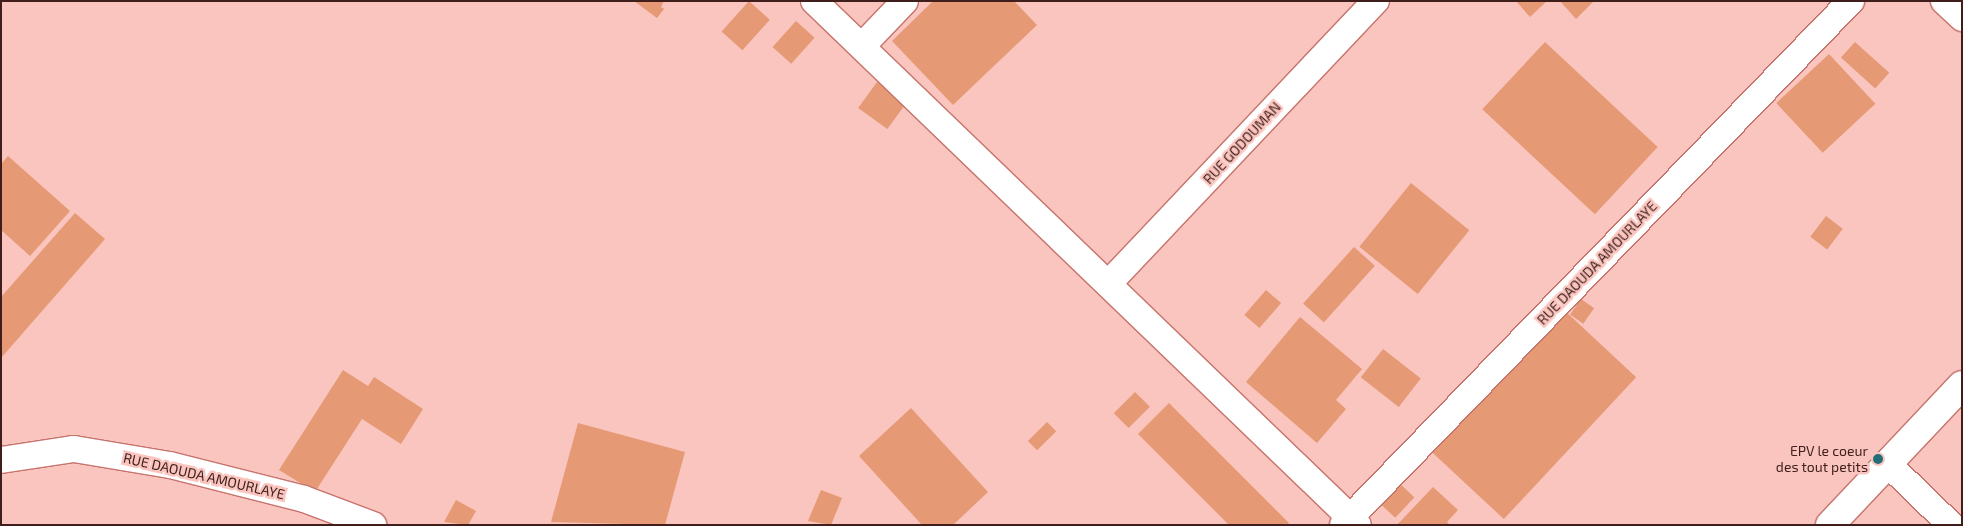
<!DOCTYPE html>
<style>
body{margin:0}
#map{position:relative;width:1963px;height:526px;overflow:hidden;background:#fac5be;font-family:"Exo 2",sans-serif}
div>[style]{position:absolute}
.building>*{inset:0;background:#e59974;transform-origin:0 0}
.roads{filter:drop-shadow(1px 0 #c6746c) drop-shadow(-1px 0 #c6746c) drop-shadow(0 1px #c6746c) drop-shadow(0 -1px #c6746c)}
.minor>*{height:26px;margin:-13px;padding:0 13px;transform-origin:13px;border-radius:13px;background:#fff}
.tertiary>*{height:28px;margin:-14px;padding:0 14px;transform-origin:14px;border-radius:14px;background:#fff}
.dots>*{width:14px;height:14px;translate:-50% -50%;box-sizing:border-box;border:2px solid #fac5be;border-radius:50%}
span{translate:-50% -50%;white-space:nowrap;text-align:center;line-height:1.15;-webkit-text-stroke:5px #fac5be;paint-order:stroke}
.street-label{font-size:14px;color:#3f1e1b}
.poi-label{font-size:14px;color:#3f1e1b}
.right{translate:-100% -50%;text-align:right}
.frame{position:absolute;inset:0;border:2px solid #3f1e1b;pointer-events:none}
</style>
<div id="map">
<div class="building">
<i style="clip-path:polygon(634px 1px,664px 1px,661px 7px,664px 9px,657px 18px)"></i>
<i style="left:749px;top:1px;width:28px;height:41px;rotate:42deg"></i>
<i style="clip-path:polygon(933px 1px,1014px 1px,1037px 25px,953px 105px,892px 41px)"></i>
<i style="clip-path:polygon(1516px 1px,1547px 1px,1530px 17px)"></i>
<i style="clip-path:polygon(1560px 1px,1594px 1px,1576px 19px)"></i>
<i style="left:796px;top:21px;width:25px;height:35px;rotate:42deg"></i>
<i style="left:1545px;top:42px;width:154px;height:92px;rotate:43deg"></i>
<i style="left:1855px;top:42px;width:46px;height:21px;rotate:42deg"></i>
<i style="left:1829px;top:54px;width:68px;height:72px;rotate:47deg"></i>
<i style="left:877px;top:82px;width:36px;height:32px;rotate:36deg"></i>
<i style="clip-path:polygon(8px 156px,70px 211px,30px 256px,1px 230px,1px 164px)"></i>
<i style="left:1411px;top:183px;width:75px;height:82px;rotate:39deg"></i>
<i style="clip-path:polygon(75px 213px,105px 239px,1px 358px,1px 297px)"></i>
<i style="left:1826px;top:216px;width:21px;height:26px;rotate:37deg"></i>
<i style="left:1354px;top:247px;width:28px;height:76px;rotate:42deg"></i>
<i style="left:1266px;top:290px;width:20px;height:33px;rotate:41deg"></i>
<i style="left:1581px;top:299px;width:16px;height:19px;rotate:35deg"></i>
<i style="left:1563px;top:309px;width:100px;height:194px;rotate:43deg"></i>
<i style="clip-path:polygon(1300px 317px,1362px 369px,1336px 400px,1346px 409px,1317px 443px,1246px 382px)"></i>
<i style="left:1383px;top:349px;width:48px;height:36px;rotate:38deg"></i>
<i style="clip-path:polygon(343px 370px,368px 386px,374px 377px,423px 409px,401px 444px,362px 419px,315px 492px,279px 470px)"></i>
<i style="left:1135px;top:392px;width:21px;height:30px;rotate:45deg"></i>
<i style="clip-path:polygon(1169px 403px,1289px 523px,1287px 525px,1229px 525px,1138px 434px)"></i>
<i style="clip-path:polygon(911px 408px,988px 492px,953px 525px,922px 525px,859px 456px)"></i>
<i style="left:1047px;top:422px;width:13px;height:27px;rotate:45deg"></i>
<i style="clip-path:polygon(578px 423px,685px 452px,665px 525px,551px 522px)"></i>
<i style="left:1399px;top:483px;width:21px;height:28px;rotate:43deg"></i>
<i style="clip-path:polygon(1433px 487px,1458px 510px,1447px 522px,1450px 525px,1397px 525px)"></i>
<i style="clip-path:polygon(821px 490px,842px 498px,831px 525px,808px 521px)"></i>
<i style="clip-path:polygon(456px 500px,476px 511px,468px 525px,444px 522px)"></i>
</div>
<div class="roads">
<div class="minor">
<i style="left:814px;top:1px;width:755px;rotate:43.93deg"></i>
<i style="left:1944px;top:1px;width:25px;rotate:43deg"></i>
<i style="left:862px;top:46px;width:62px;rotate:-46.3deg"></i>
<i style="left:1108px;top:284px;width:390px;rotate:-46.6deg"></i>
<i style="left:1px;top:460px;width:74px;rotate:-8.6deg"></i>
<i style="left:74px;top:449px;width:97px;rotate:9.5deg"></i>
<i style="left:170px;top:465px;width:138px;rotate:14.2deg"></i>
<i style="left:304px;top:499px;width:74px;rotate:20.6deg"></i>
<i style="left:1887px;top:463px;width:89px;rotate:44.1deg"></i>
<i style="left:1343px;top:525px;width:730px;rotate:-45.89deg"></i>
</div>
<div class="tertiary">
<i style="left:1830px;top:525px;width:192px;rotate:-46.7deg"></i>
</div>
</div>
<div class="dots">
<i style="left:1878px;top:459px;background:#246e77"></i>
</div>
<div class="street-label">
<span style="left:1242px;top:143px;rotate:-47deg">RUE GODOUMAN</span>
<span style="left:1597px;top:263px;rotate:-46deg">RUE DAOUDA AMOURLAYE</span>
<span style="left:204px;top:476px;rotate:13deg">RUE DAOUDA AMOURLAYE</span>
</div>
<div class="poi-label">
<span class="right" style="left:1868px;top:459px">EPV le coeur<br>des tout petits</span>
</div>
<div class="frame"></div>
</div>
